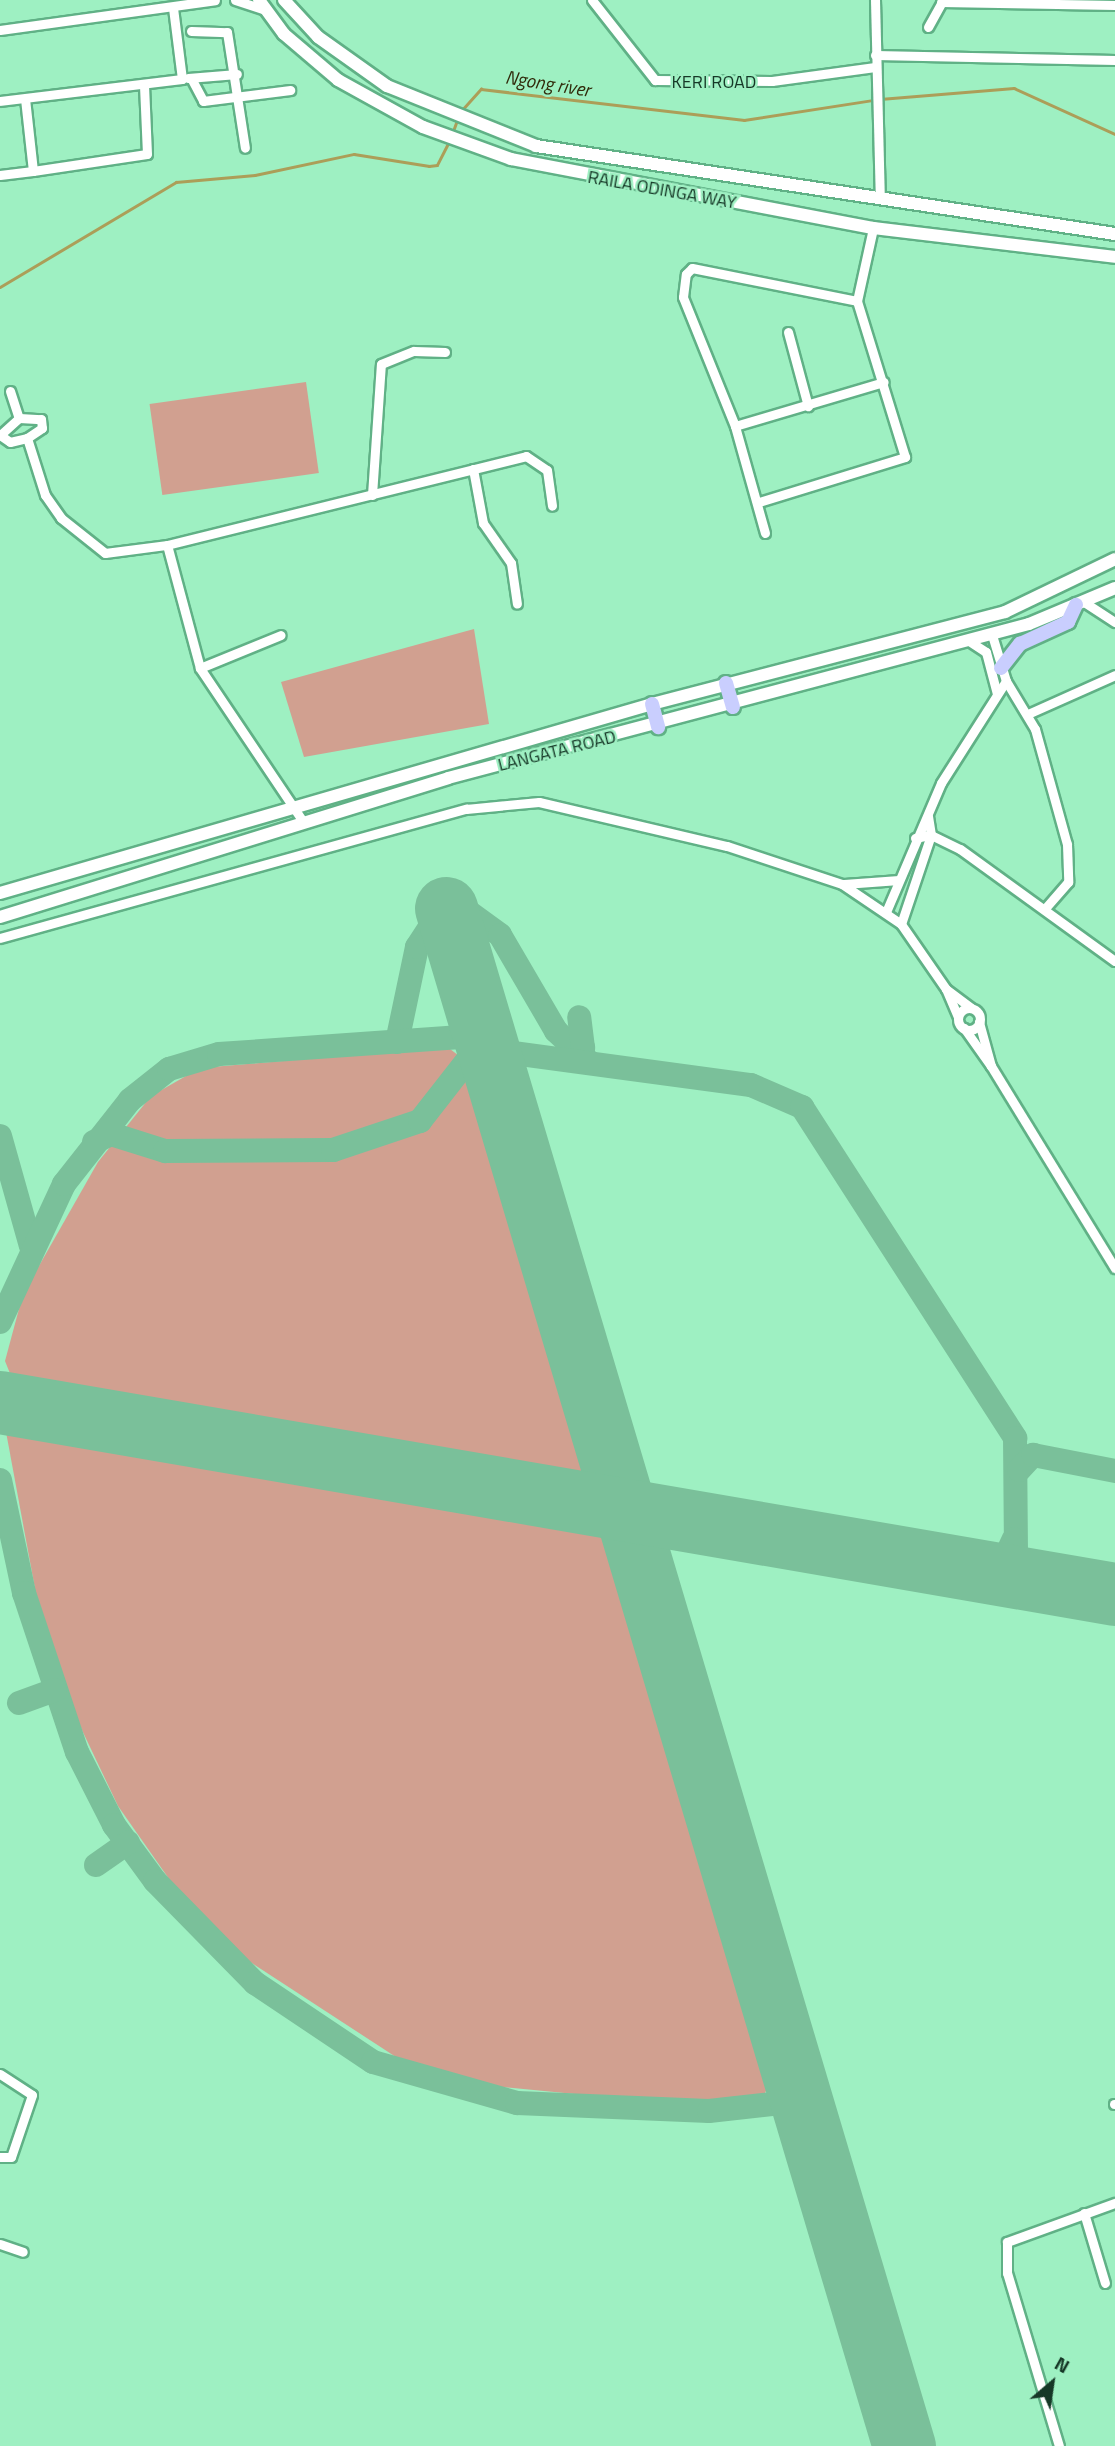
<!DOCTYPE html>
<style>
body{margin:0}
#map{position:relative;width:1115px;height:2446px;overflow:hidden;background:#9ef0c2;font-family:"Titillium Web",sans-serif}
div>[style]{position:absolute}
.green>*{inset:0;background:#d1a090;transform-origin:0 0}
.stream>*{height:2.5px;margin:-1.25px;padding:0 1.25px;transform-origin:1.25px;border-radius:1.25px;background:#ac9e58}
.taxiway>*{height:24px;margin:-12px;padding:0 12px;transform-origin:12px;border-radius:12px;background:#7ac09a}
.runway>*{height:63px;margin:-31.5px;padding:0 31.5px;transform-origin:31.5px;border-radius:31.5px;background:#7ac09a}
.roads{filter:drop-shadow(2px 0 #60b186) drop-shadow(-2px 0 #60b186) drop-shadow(0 2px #60b186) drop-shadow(0 -2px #60b186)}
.street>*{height:9px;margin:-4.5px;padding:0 4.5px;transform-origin:4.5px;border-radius:4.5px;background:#fff}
.street>.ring{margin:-4.5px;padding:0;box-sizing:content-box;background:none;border:9px solid #fff;border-radius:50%}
.secondary>*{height:12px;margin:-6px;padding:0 6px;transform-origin:6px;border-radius:6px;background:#fff}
.primary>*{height:14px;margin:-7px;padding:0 7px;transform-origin:7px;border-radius:7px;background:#c9cefe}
span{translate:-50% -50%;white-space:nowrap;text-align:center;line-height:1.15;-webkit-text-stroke:5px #9ef0c2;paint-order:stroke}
.street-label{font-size:18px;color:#163827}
.water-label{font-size:19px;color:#312b0b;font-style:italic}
.north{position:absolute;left:1017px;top:2348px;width:70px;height:70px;-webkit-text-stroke:5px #9ef0c2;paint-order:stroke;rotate:29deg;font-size:19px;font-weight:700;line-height:28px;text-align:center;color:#163827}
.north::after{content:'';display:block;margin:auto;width:24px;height:32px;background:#163827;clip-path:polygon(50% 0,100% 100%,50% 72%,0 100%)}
</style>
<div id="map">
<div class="green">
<i style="left:306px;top:382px;width:92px;height:158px;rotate:82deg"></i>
<i style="clip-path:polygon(474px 629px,489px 724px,304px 757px,281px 682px)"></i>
<i style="clip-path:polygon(422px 1049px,450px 1049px,471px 1065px,586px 1467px,579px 1482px,15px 1386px,5px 1361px,23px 1294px,98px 1162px,151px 1096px,200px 1068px)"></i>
<i style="clip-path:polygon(4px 1421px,603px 1531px,770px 2083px,765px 2093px,752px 2100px,678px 2104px,471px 2084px,399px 2059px,244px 1958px,174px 1886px,118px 1806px,81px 1728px,43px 1632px)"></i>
</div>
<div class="stream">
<i style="left:880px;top:99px;width:134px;rotate:-4.7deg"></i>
<i style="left:1014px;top:88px;width:111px;rotate:24.5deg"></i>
<i style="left:461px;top:111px;width:30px;rotate:-48deg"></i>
<i style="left:481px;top:89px;width:265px;rotate:6.7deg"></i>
<i style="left:744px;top:120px;width:131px;rotate:-8.8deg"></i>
<i style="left:452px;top:134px;width:15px;rotate:-70deg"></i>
<i style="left:0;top:287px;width:205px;rotate:-30.8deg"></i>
<i style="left:176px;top:182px;width:79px;rotate:-5.1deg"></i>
<i style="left:255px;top:175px;width:101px;rotate:-12deg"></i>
<i style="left:354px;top:154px;width:76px;rotate:9.1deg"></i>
<i style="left:429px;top:166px;width:8px;rotate:-7deg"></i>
<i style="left:437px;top:165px;width:28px;rotate:-63deg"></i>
</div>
<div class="taxiway">
<i style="left:470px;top:913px;width:37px;rotate:36deg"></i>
<i style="left:500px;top:935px;width:111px;rotate:59.7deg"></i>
<i style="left:556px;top:1031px;width:45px;rotate:43.2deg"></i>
<i style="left:397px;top:1042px;width:97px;rotate:-78.1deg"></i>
<i style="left:417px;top:947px;width:31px;rotate:-57deg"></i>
<i style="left:569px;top:1059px;width:18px;rotate:-38deg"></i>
<i style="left:583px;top:1048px;width:31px;rotate:-97deg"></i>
<i style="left:497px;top:1079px;width:20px;rotate:-75deg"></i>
<i style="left:502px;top:1060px;width:13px;rotate:-32deg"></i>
<i style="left:513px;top:1053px;width:240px;rotate:7.7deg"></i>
<i style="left:751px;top:1085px;width:56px;rotate:23.3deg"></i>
<i style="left:802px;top:1107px;width:394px;rotate:57.2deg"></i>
<i style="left:1015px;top:1438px;width:123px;rotate:89.5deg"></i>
<i style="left:1016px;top:1561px;width:22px;rotate:54deg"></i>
<i style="left:0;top:1136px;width:114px;rotate:74.3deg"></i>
<i style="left:94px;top:1142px;width:19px;rotate:-25deg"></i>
<i style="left:111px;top:1134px;width:57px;rotate:17.5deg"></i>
<i style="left:165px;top:1151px;width:168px;rotate:-0.3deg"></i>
<i style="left:333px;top:1150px;width:92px;rotate:-18.4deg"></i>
<i style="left:420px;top:1121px;width:93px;rotate:-52deg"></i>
<i style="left:0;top:1322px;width:152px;rotate:-65.1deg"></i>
<i style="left:64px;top:1184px;width:107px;rotate:-51.8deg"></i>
<i style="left:130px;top:1100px;width:50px;rotate:-38.5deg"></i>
<i style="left:169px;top:1069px;width:52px;rotate:-16.7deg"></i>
<i style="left:219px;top:1054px;width:246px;rotate:-4deg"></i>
<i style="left:464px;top:1037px;width:53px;rotate:51.8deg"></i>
<i style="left:0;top:1401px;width:17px;rotate:13deg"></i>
<i style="left:1019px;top:1470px;width:21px;rotate:-47deg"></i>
<i style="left:1033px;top:1455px;width:84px;rotate:11deg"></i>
<i style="left:0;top:1480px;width:116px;rotate:78deg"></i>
<i style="left:24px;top:1593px;width:168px;rotate:71.6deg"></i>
<i style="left:77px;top:1752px;width:82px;rotate:63.1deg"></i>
<i style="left:114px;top:1825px;width:69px;rotate:53.8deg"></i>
<i style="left:155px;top:1881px;width:143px;rotate:45.6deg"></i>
<i style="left:255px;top:1983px;width:142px;rotate:33.8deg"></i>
<i style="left:373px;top:2062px;width:150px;rotate:15.9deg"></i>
<i style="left:517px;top:2103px;width:192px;rotate:2.4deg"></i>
<i style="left:709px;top:2111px;width:92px;rotate:-6.3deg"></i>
<i style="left:982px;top:1571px;width:25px;rotate:-27deg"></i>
<i style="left:1004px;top:1560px;width:23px;rotate:-65deg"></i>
<i style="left:19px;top:1703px;width:38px;rotate:-20deg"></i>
<i style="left:96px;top:1865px;width:39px;rotate:-35deg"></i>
</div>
<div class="runway">
<i style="left:446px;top:908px;width:1605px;rotate:73.42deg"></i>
<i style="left:0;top:1402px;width:1131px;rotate:9.77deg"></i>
</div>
<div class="roads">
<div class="street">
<i style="left:235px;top:0;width:32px;rotate:18deg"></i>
<i style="left:592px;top:0;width:102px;rotate:51.8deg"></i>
<i style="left:655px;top:80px;width:117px;rotate:0.5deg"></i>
<i style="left:772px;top:81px;width:104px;rotate:-7.7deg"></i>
<i style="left:875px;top:0;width:199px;rotate:88.6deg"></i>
<i style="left:941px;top:2px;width:174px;rotate:1deg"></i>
<i style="left:928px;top:27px;width:31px;rotate:-61deg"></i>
<i style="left:0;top:30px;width:217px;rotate:-7.9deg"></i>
<i style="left:191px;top:31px;width:36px;rotate:2deg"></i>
<i style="left:227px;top:32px;width:117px;rotate:81.2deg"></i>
<i style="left:875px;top:55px;width:240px;rotate:1.2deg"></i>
<i style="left:188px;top:78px;width:49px;rotate:-4.7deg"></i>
<i style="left:191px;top:78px;width:26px;rotate:62deg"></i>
<i style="left:203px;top:101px;width:88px;rotate:-7.2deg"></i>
<i style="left:0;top:101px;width:183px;rotate:-6.9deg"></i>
<i style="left:182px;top:79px;width:72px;rotate:-97.2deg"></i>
<i style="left:33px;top:171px;width:115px;rotate:-8.5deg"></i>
<i style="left:147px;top:154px;width:68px;rotate:-92.5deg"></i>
<i style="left:0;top:175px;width:33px;rotate:-7deg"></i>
<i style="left:33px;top:171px;width:73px;rotate:-96.3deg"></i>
<i style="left:788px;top:332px;width:77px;rotate:74.9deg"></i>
<i style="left:10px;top:391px;width:28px;rotate:72deg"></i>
<i style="left:19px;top:418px;width:25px;rotate:138deg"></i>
<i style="left:0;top:435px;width:12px;rotate:35deg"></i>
<i style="left:10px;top:442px;width:17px;rotate:-13deg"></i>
<i style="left:27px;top:438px;width:60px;rotate:72.5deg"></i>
<i style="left:45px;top:495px;width:28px;rotate:55deg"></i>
<i style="left:61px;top:518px;width:56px;rotate:38.5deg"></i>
<i style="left:105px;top:553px;width:63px;rotate:-7.4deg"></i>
<i style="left:19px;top:418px;width:22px;rotate:3deg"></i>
<i style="left:41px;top:419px;width:9px;rotate:84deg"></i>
<i style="left:42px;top:428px;width:18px;rotate:146deg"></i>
<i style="left:735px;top:426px;width:155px;rotate:-16.5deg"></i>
<i style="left:473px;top:469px;width:55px;rotate:79.5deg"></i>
<i style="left:483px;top:523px;width:49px;rotate:55deg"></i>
<i style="left:511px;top:563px;width:41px;rotate:81.7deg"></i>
<i style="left:372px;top:495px;width:131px;rotate:-86.1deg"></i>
<i style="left:381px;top:364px;width:35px;rotate:-22deg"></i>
<i style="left:414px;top:351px;width:31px;rotate:2deg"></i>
<i style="left:759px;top:502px;width:153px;rotate:-17.1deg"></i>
<i style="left:905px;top:457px;width:163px;rotate:-107.1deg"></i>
<i style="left:857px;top:301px;width:75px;rotate:-77.6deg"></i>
<i style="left:765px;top:533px;width:111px;rotate:-105.7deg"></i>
<i style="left:735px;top:426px;width:139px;rotate:-112deg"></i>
<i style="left:683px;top:297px;width:23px;rotate:-83deg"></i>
<i style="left:686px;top:274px;width:8px;rotate:-45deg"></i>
<i style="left:692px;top:268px;width:168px;rotate:11.3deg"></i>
<i style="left:1084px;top:602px;width:37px;rotate:33deg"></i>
<i style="left:992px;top:635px;width:48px;rotate:73.1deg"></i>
<i style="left:1006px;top:681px;width:56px;rotate:58.9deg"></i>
<i style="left:1035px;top:729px;width:119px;rotate:74.5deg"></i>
<i style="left:1067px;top:844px;width:38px;rotate:88deg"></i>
<i style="left:1068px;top:882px;width:33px;rotate:131deg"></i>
<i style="left:969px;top:641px;width:20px;rotate:33deg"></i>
<i style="left:986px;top:652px;width:43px;rotate:75.3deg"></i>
<i style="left:200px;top:668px;width:87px;rotate:-22.2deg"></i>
<i style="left:1030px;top:713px;width:93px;rotate:-24.1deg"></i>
<i style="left:304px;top:823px;width:187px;rotate:-123.9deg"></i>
<i style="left:200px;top:668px;width:127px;rotate:-105deg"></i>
<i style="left:167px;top:545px;width:370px;rotate:-13.9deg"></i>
<i style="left:526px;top:456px;width:25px;rotate:34deg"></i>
<i style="left:547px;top:470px;width:36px;rotate:82deg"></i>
<i style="left:915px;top:838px;width:16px;rotate:-11deg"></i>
<i style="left:931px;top:835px;width:32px;rotate:26deg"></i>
<i style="left:960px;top:849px;width:191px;rotate:35.9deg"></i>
<i style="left:844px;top:884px;width:55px;rotate:-4.2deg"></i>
<i style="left:886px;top:912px;width:140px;rotate:-66.9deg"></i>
<i style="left:941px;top:783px;width:121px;rotate:-57.5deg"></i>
<i style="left:901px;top:924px;width:94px;rotate:-71.4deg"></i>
<i style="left:931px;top:835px;width:19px;rotate:-99deg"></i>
<i style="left:0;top:938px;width:484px;rotate:-15.5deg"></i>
<i style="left:466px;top:809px;width:73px;rotate:-5.5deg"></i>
<i style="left:539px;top:802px;width:193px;rotate:13.2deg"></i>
<i style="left:727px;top:846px;width:121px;rotate:18.3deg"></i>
<i style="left:842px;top:884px;width:71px;rotate:34.1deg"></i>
<i style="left:901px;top:924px;width:79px;rotate:55.3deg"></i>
<i class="ring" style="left:958px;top:1008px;width:13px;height:13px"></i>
<i style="left:958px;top:1017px;width:30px;rotate:-113deg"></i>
<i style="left:946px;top:989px;width:31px;rotate:37deg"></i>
<i style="left:964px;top:1028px;width:47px;rotate:54.6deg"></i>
<i style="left:991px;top:1066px;width:46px;rotate:-105.3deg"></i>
<i style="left:991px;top:1066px;width:237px;rotate:58.5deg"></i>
<i style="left:0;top:2074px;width:38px;rotate:33deg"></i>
<i style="left:32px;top:2095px;width:65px;rotate:108.7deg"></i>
<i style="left:11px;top:2157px;width:11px;rotate:180deg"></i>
<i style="left:1114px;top:2104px;width:1px"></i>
<i style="left:1084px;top:2213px;width:73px;rotate:73.3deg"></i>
<i style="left:0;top:2244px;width:24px;rotate:19deg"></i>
<i style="left:1059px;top:2446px;width:181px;rotate:-106.7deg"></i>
<i style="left:1007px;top:2273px;width:31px;rotate:-90deg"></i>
<i style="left:1007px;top:2242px;width:115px;rotate:-19.9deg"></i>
</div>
<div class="secondary">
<i style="left:259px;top:0;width:42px;rotate:53.7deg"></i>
<i style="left:284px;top:34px;width:71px;rotate:40.4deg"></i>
<i style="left:338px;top:80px;width:97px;rotate:28.9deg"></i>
<i style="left:423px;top:127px;width:94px;rotate:20deg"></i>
<i style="left:511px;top:159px;width:369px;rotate:10.8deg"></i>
<i style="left:873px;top:228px;width:244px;rotate:6.8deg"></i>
<i style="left:284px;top:0;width:50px;rotate:47.4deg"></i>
<i style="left:318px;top:37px;width:85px;rotate:35.4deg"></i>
<i style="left:387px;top:86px;width:161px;rotate:21.9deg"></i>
<i style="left:536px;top:146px;width:586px;rotate:8.64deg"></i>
<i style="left:0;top:893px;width:679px;rotate:-16.17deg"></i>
<i style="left:652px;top:704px;width:365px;rotate:-14.6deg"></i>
<i style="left:1005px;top:612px;width:122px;rotate:-25.7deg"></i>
<i style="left:0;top:917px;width:469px;rotate:-17.2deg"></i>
<i style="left:448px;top:778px;width:601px;rotate:-14.85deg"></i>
<i style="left:1029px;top:624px;width:93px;rotate:-22.7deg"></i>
</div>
<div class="primary">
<i style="left:1001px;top:668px;width:31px;rotate:-52deg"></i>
<i style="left:1020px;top:644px;width:53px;rotate:-24.6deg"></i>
<i style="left:1068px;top:622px;width:19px;rotate:-65deg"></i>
<i style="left:726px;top:683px;width:25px;rotate:74deg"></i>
<i style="left:652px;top:704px;width:24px;rotate:75deg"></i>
</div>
</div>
<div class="street-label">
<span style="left:714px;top:82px">KERI ROAD</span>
<span style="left:662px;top:190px;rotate:10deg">RAILA ODINGA WAY</span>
<span style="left:557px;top:751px;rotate:-14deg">LANGATA ROAD</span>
</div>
<div class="water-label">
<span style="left:548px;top:83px;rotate:9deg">Ngong river</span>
</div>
<div class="north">N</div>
</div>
